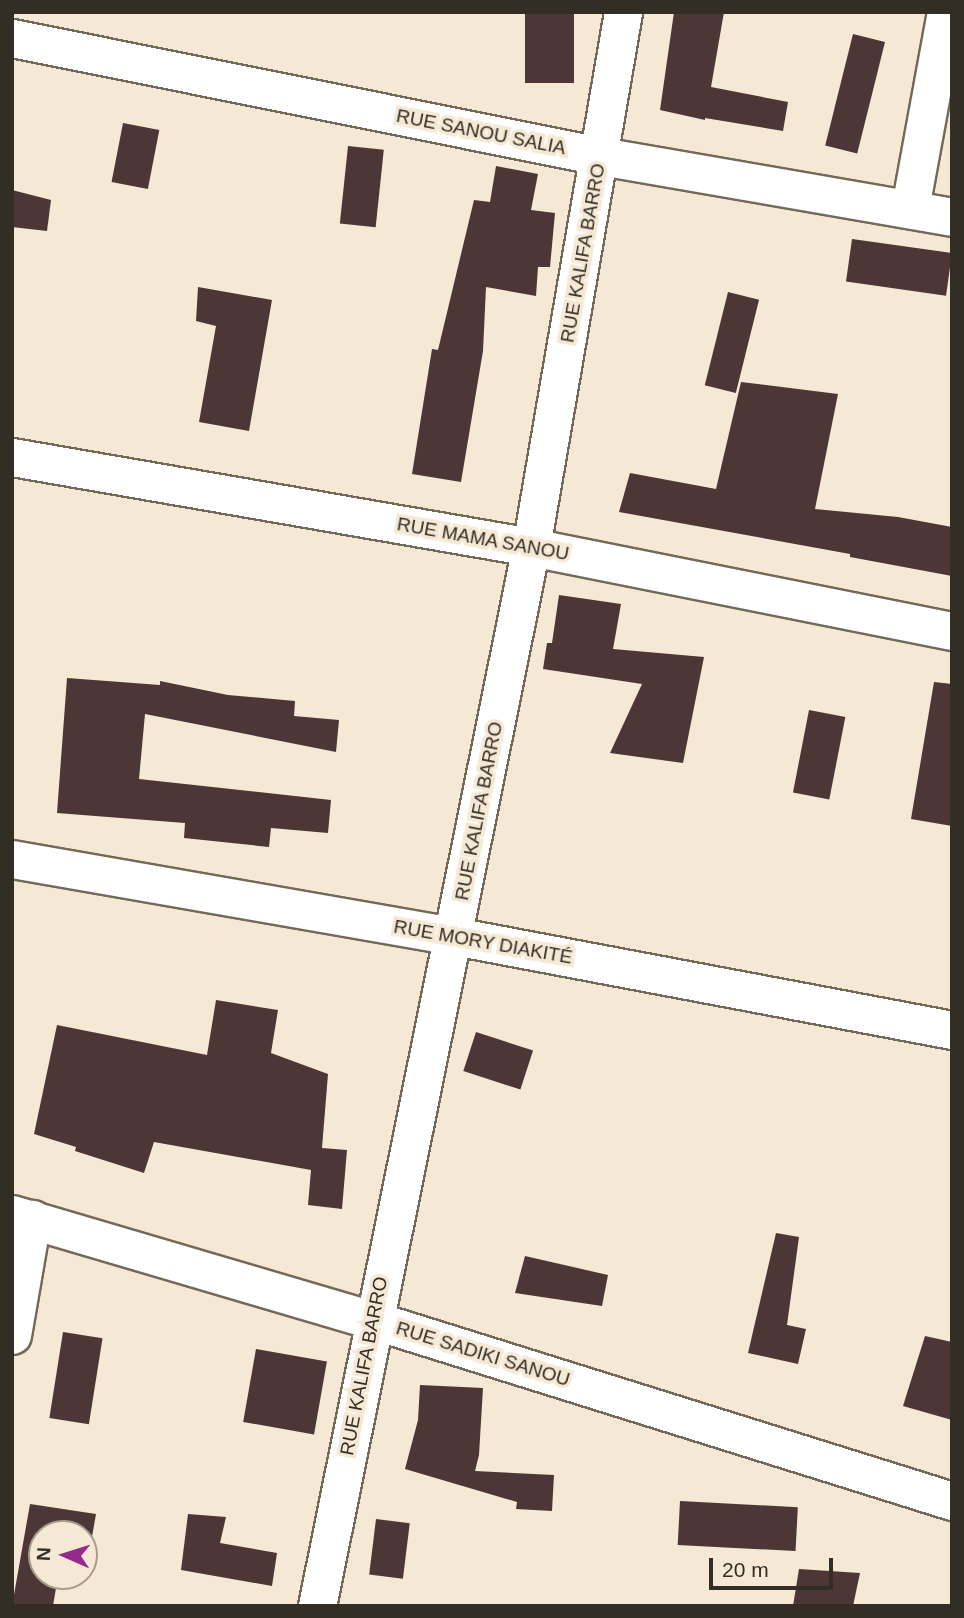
<!DOCTYPE html>
<meta charset="utf-8">
<style>
body{margin:0}
#map{position:relative;width:964px;height:1618px;overflow:hidden;background:#f5e8d4;font-family:Arial,sans-serif}
div>[style]{position:absolute}
.building>*{inset:0;background:#4c3736;transform-origin:0 0}
.roads{filter:drop-shadow(2px 0 #746958) drop-shadow(-2px 0 #746958) drop-shadow(0 2px #746958) drop-shadow(0 -2px #746958)}
.minor>*{height:37px;margin:-18.5px;padding:0 18.5px;transform-origin:18.5px;border-radius:18.5px;background:#fff}
span{translate:-50% -50%;white-space:nowrap;text-align:center;line-height:1.15;-webkit-text-stroke:7px #f5e8d4;paint-order:stroke}
.street-label{font-size:19px;color:#322d25}
.frame{position:absolute;inset:0;border:14px solid #322d25;pointer-events:none}
.north{position:absolute;left:28px;top:1520px;width:70px;height:70px;box-sizing:border-box;background:#f5e8d4;border:2px solid #a79d8e;border-radius:50%;rotate:273deg;font-size:19px;font-weight:700;line-height:28px;text-align:center;color:#322d25}
.north::after{content:'';display:block;margin:auto;width:24px;height:32px;background:#952a8d;clip-path:polygon(50% 0,100% 100%,50% 72%,0 100%)}
.scale{position:absolute;left:709px;top:1558px;width:124px;height:32px;box-sizing:border-box;border:4px solid #322d25;border-top:0;padding-left:9px;font-size:21px;line-height:24px;white-space:nowrap;color:#322d25;-webkit-text-stroke:5px #f5e8d4;paint-order:stroke}
</style>
<div id="map">
<div class="building">
<i style="left:525px;top:12px;width:49px;height:71px"></i>
<i style="clip-path:polygon(674px 12px,724px 12px,711px 87px,788px 102px,783px 131px,705px 118px,705px 120px,660px 110px)"></i>
<i style="left:853px;top:34px;width:33px;height:115px;rotate:14deg"></i>
<i style="left:123px;top:123px;width:37px;height:60px;rotate:11deg"></i>
<i style="left:348px;top:146px;width:36px;height:78px;rotate:6deg"></i>
<i style="clip-path:polygon(496px 166px,538px 174px,531px 210px,555px 213px,550px 267px,538px 267px,536px 296px,486px 287px,483px 351px,461px 482px,412px 474px,432px 349px,438px 350px,474px 200px,490px 202px)"></i>
<i style="clip-path:polygon(12px 190px,51px 200px,47px 231px,12px 227px)"></i>
<i style="left:852px;top:239px;width:101px;height:43px;rotate:8deg"></i>
<i style="clip-path:polygon(198px 287px,272px 300px,249px 431px,199px 422px,216px 326px,196px 321px)"></i>
<i style="left:728px;top:292px;width:32px;height:96px;rotate:14deg"></i>
<i style="clip-path:polygon(741px 382px,838px 394px,815px 509px,898px 517px,952px 527px,952px 576px,850px 557px,850px 554px,619px 512px,630px 473px,716px 489px)"></i>
<i style="clip-path:polygon(559px 595px,621px 604px,613px 649px,704px 657px,683px 763px,610px 753px,642px 684px,543px 669px,547px 643px,552px 643px)"></i>
<i style="clip-path:polygon(67px 678px,160px 685px,160px 681px,228px 695px,295px 701px,294px 716px,339px 720px,336px 752px,145px 714px,139px 779px,331px 800px,328px 833px,271px 828px,269px 847px,184px 838px,185px 823px,57px 813px)"></i>
<i style="clip-path:polygon(934px 682px,952px 684px,952px 826px,911px 819px)"></i>
<i style="left:809px;top:710px;width:37px;height:84px;rotate:11deg"></i>
<i style="clip-path:polygon(216px 1000px,278px 1010px,271px 1053px,328px 1074px,322px 1148px,347px 1150px,342px 1209px,308px 1205px,311px 1170px,154px 1142px,144px 1173px,75px 1151px,76px 1147px,34px 1134px,57px 1025px,207px 1055px)"></i>
<i style="left:476px;top:1032px;width:60px;height:41px;rotate:18deg"></i>
<i style="clip-path:polygon(776px 1233px,799px 1237px,787px 1325px,806px 1329px,798px 1364px,748px 1353px)"></i>
<i style="clip-path:polygon(525px 1256px,608px 1275px,602px 1306px,515px 1293px)"></i>
<i style="left:63px;top:1332px;width:40px;height:87px;rotate:9deg"></i>
<i style="clip-path:polygon(925px 1336px,952px 1342px,952px 1420px,903px 1406px)"></i>
<i style="left:256px;top:1349px;width:72px;height:74px;rotate:10deg"></i>
<i style="clip-path:polygon(420px 1385px,483px 1388px,479px 1455px,475px 1471px,554px 1475px,552px 1511px,516px 1509px,517px 1502px,405px 1469px,418px 1420px)"></i>
<i style="left:680px;top:1501px;width:118px;height:44px;rotate:3deg"></i>
<i style="clip-path:polygon(30px 1504px,96px 1514px,90px 1548px,84px 1547px,84px 1534px,42px 1534px,42px 1576px,58px 1576px,53px 1606px,12px 1606px)"></i>
<i style="clip-path:polygon(188px 1514px,226px 1517px,220px 1543px,277px 1553px,272px 1586px,181px 1570px)"></i>
<i style="left:376px;top:1519px;width:34px;height:56px;rotate:7deg"></i>
<i style="clip-path:polygon(799px 1569px,860px 1573px,853px 1606px,793px 1606px)"></i>
</div>
<div class="roads">
<div class="minor">
<i style="left:12px;top:38px;width:600px;rotate:11.35deg"></i>
<i style="left:600px;top:156px;width:357px;rotate:9.8deg"></i>
<i style="left:910px;top:208px;width:199px;rotate:-79.6deg"></i>
<i style="left:12px;top:457px;width:527px;rotate:9.84deg"></i>
<i style="left:531px;top:547px;width:429px;rotate:11.3deg"></i>
<i style="left:12px;top:859px;width:449px;rotate:9.9deg"></i>
<i style="left:454px;top:936px;width:507px;rotate:10.69deg"></i>
<i style="left:12px;top:1214px;width:376px;rotate:16.4deg"></i>
<i style="left:373px;top:1320px;width:607px;rotate:17.36deg"></i>
<i style="left:12px;top:1335px;width:118px;rotate:-80.2deg"></i>
<i style="left:317px;top:1606px;width:1080px;rotate:-78.58deg"></i>
<i style="left:531px;top:547px;width:543px;rotate:-80.24deg"></i>
</div>
</div>
<div class="street-label">
<span style="left:481px;top:132px;rotate:11deg">RUE SANOU SALIA</span>
<span style="left:583px;top:253px;rotate:-80deg">RUE KALIFA BARRO</span>
<span style="left:483px;top:539px;rotate:10deg">RUE MAMA SANOU</span>
<span style="left:479px;top:811px;rotate:-79deg">RUE KALIFA BARRO</span>
<span style="left:483px;top:942px;rotate:10deg">RUE MORY DIAKITÉ</span>
<span style="left:483px;top:1354px;rotate:17deg">RUE SADIKI SANOU</span>
<span style="left:364px;top:1366px;rotate:-79deg">RUE KALIFA BARRO</span>
</div>
<div class="frame"></div>
<div class="north">N</div>
<div class="scale">20 m</div>
</div>
